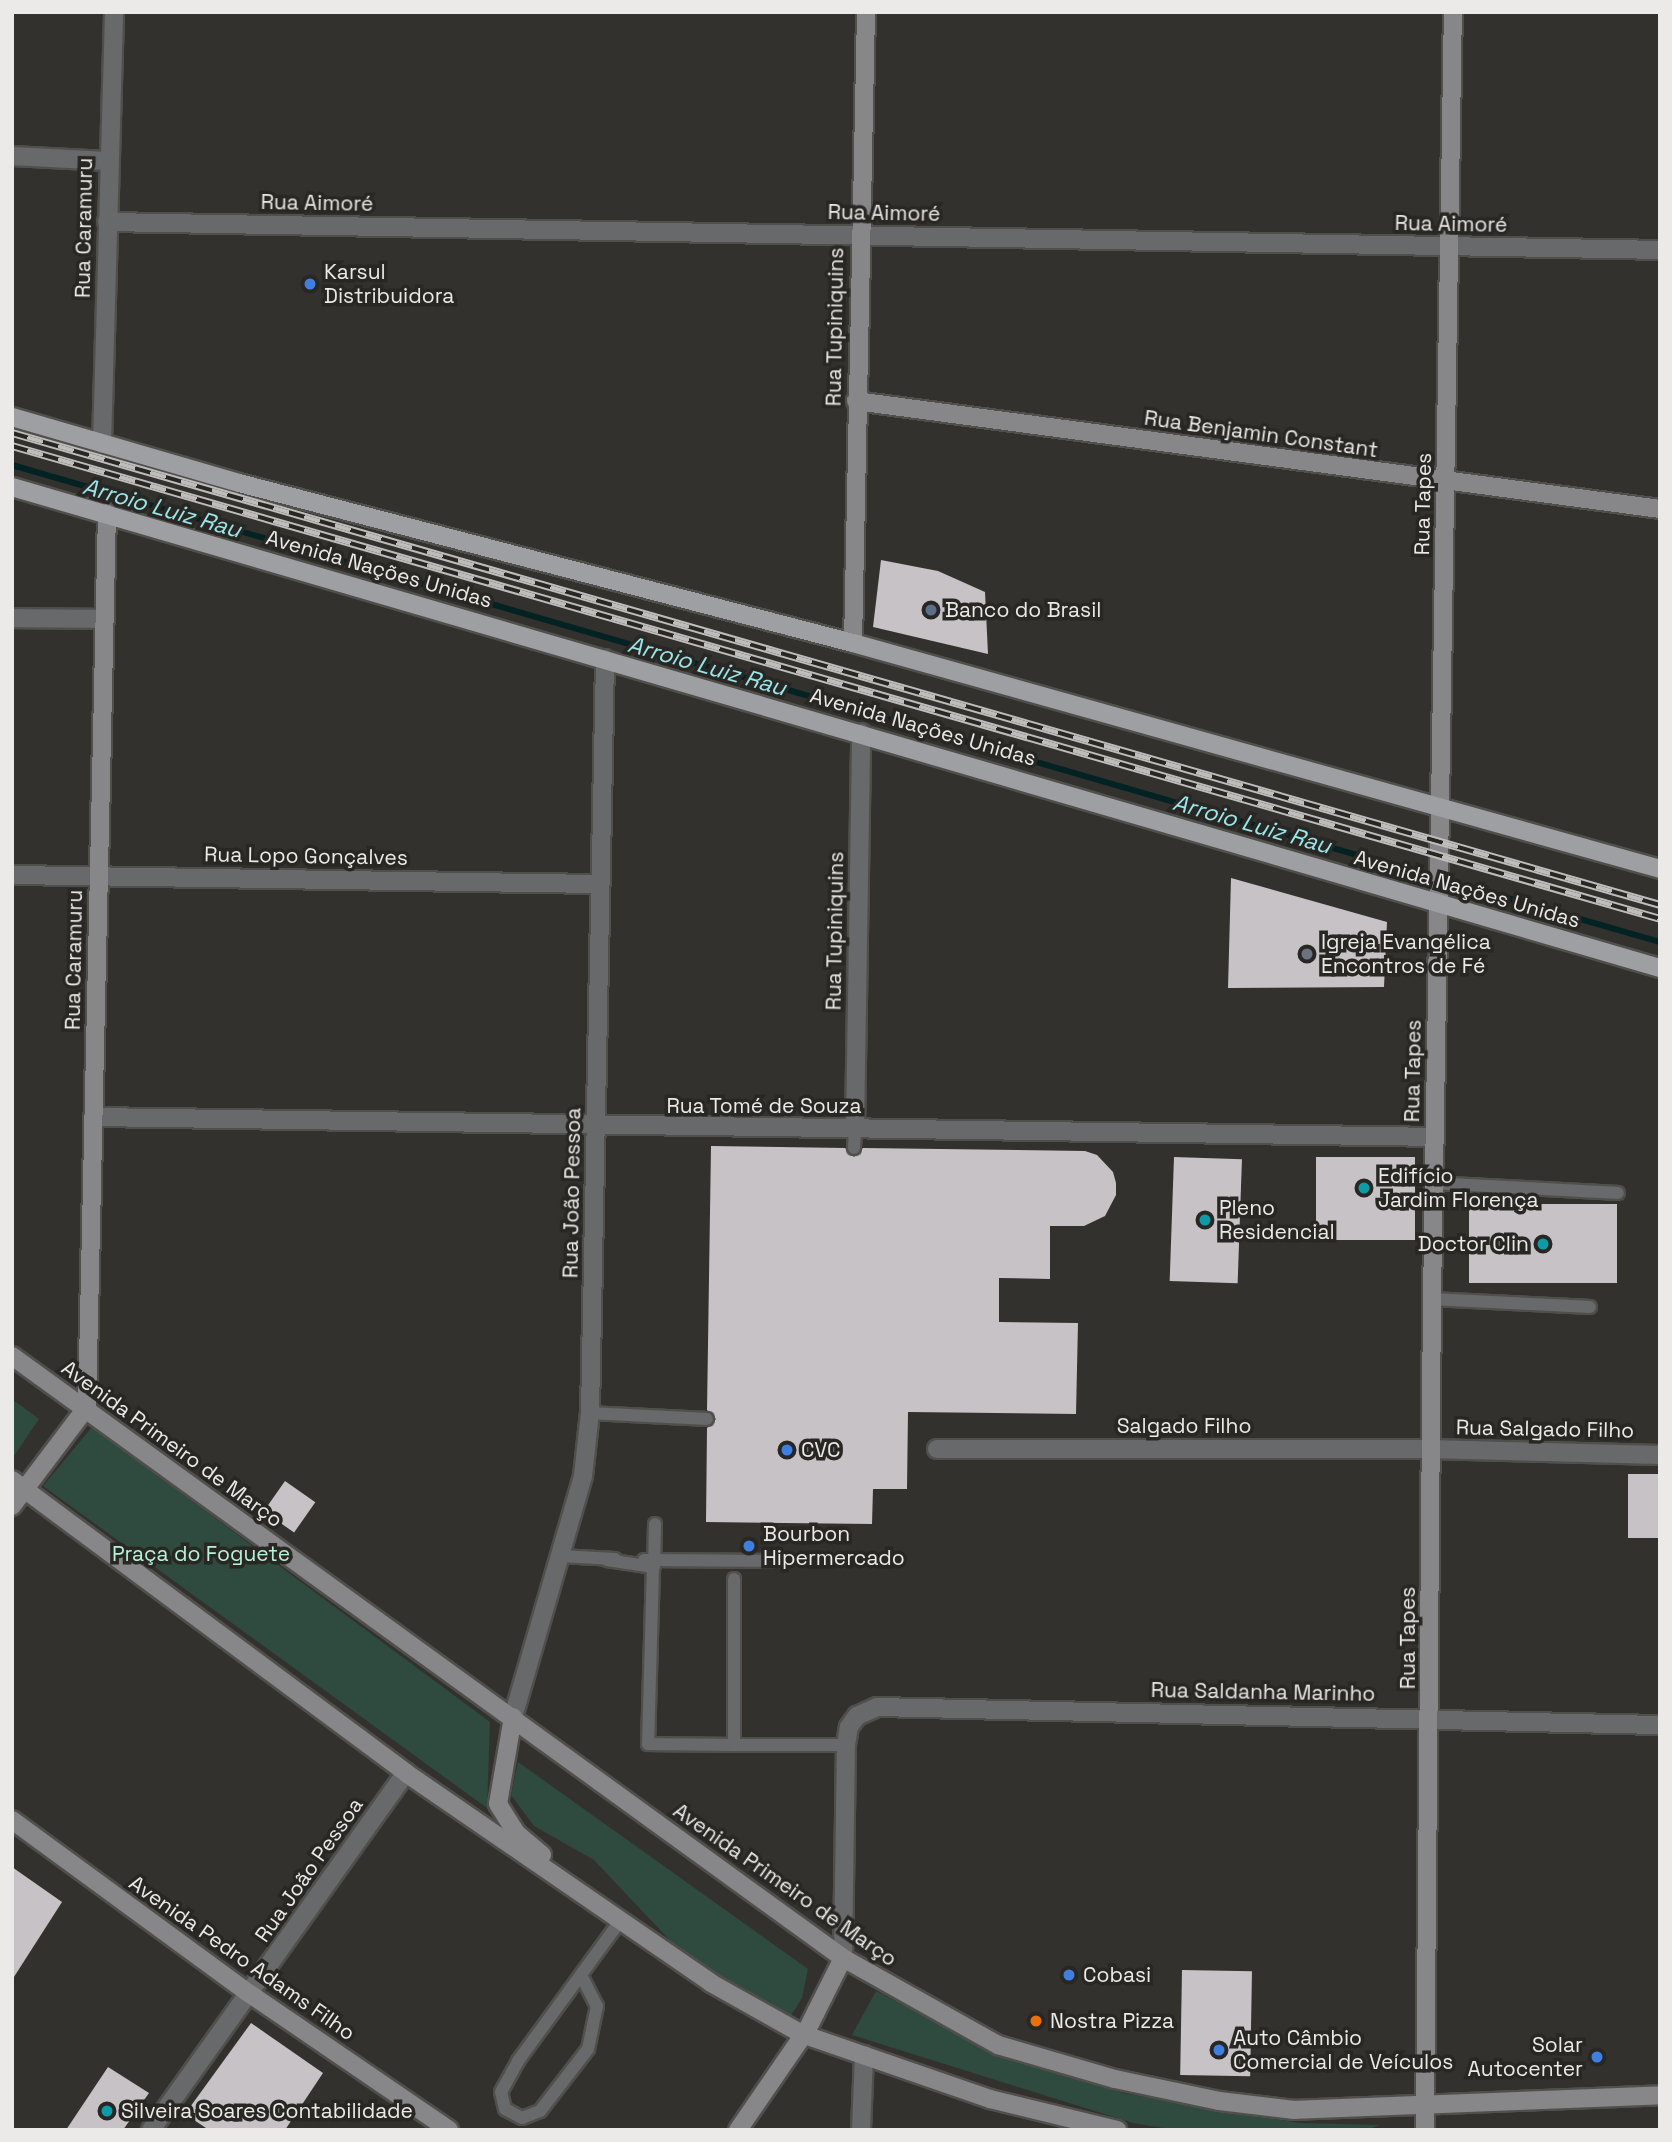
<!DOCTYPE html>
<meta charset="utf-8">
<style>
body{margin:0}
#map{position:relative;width:1672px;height:2142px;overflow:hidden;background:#33312e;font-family:"Space Grotesk",sans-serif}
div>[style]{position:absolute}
.green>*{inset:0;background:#2f4a3e}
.stream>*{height:6px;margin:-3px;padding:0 3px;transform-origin:3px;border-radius:3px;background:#032224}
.building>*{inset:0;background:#c7c2c6;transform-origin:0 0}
.roads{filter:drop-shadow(2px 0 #504f4c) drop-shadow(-2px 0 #504f4c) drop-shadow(0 2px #504f4c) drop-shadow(0 -2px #504f4c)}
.lane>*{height:12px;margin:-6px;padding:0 6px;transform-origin:6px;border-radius:6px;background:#68696b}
.street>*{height:18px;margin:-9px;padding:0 9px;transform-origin:9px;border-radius:9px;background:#68696b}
.secondary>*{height:18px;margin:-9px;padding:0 9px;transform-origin:9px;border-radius:9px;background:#87878a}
.primary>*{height:18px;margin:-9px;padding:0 9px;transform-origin:9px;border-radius:9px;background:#9e9fa3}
.rail>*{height:8px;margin-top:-4px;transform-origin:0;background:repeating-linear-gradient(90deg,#292724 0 16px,#bfbdbb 0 32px);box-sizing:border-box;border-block:2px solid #bfbdbb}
.dots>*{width:19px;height:19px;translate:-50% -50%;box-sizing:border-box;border:4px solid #292724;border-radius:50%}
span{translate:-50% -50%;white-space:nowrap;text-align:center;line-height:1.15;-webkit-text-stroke:7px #292724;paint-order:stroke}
.street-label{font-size:21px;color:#ebeae8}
.poi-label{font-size:21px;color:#ebeae8}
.left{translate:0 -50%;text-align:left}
.right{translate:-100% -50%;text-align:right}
.park-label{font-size:21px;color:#b5f3d7}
.water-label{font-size:23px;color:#9ae6ea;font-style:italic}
.frame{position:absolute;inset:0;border:14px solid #ebeae8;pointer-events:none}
</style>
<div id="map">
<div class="green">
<i style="clip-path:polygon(12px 1399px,39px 1419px,12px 1459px)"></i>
<i style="clip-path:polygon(92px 1427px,490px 1722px,487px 1808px,43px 1486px)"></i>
<i style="clip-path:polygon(518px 1762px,808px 1969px,802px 1998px,789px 2019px,717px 1979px,679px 1950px,594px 1860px,534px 1826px,511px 1795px)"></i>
<i style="clip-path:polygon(876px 1991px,1009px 2059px,1123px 2093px,1300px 2123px,1380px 2125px,1366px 2130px,1175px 2130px,1133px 2123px,852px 2035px)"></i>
</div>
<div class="stream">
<i style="left:12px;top:465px;width:1447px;rotate:16.17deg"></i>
<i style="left:1476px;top:889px;width:191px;rotate:16.1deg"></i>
</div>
<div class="building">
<i style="clip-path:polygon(881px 560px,938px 571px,985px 592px,988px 654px,873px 627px)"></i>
<i style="clip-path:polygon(1231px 878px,1387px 922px,1384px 987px,1228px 988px)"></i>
<i style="clip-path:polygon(711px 1146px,845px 1148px,854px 1157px,863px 1148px,1085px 1151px,1097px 1155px,1113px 1172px,1116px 1183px,1116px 1195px,1105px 1216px,1084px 1226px,1050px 1226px,1050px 1279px,999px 1278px,999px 1322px,1078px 1323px,1076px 1414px,908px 1412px,907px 1489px,873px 1489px,872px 1524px,706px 1522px,707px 1428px,716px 1419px,707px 1410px)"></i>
<i style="left:1174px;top:1157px;width:68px;height:124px;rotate:2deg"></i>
<i style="left:1316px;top:1157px;width:99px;height:83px"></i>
<i style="left:1469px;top:1204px;width:148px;height:79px"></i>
<i style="left:1660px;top:1474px;width:64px;height:32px;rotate:90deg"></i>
<i style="left:285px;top:1481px;width:37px;height:37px;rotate:35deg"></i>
<i style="clip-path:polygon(12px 1867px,62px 1902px,12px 1980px)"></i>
<i style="left:1182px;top:1970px;width:70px;height:105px;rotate:1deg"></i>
<i style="clip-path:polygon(251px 2023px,323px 2073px,285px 2130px,209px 2130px,185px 2114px)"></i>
<i style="clip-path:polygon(108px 2067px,149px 2093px,123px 2130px,66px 2130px)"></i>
</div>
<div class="roads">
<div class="lane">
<i style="left:854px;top:1148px;width:19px;rotate:-87deg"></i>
<i style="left:1433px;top:1183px;width:185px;rotate:3.1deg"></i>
<i style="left:1432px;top:1299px;width:158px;rotate:2.9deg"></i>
<i style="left:590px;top:1413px;width:117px;rotate:2.9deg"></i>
<i style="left:560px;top:1556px;width:55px;rotate:3.1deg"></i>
<i style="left:607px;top:1560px;width:47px;rotate:8.7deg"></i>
<i style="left:653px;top:1567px;width:177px;rotate:91.6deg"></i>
<i style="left:648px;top:1744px;width:86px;rotate:0.7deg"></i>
<i style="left:734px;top:1745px;width:166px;rotate:-90deg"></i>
<i style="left:644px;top:1560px;width:133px;rotate:0.4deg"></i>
<i style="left:654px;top:1566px;width:42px;rotate:-88.6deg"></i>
<i style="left:734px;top:1745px;width:112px"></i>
<i style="left:581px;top:1975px;width:35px;rotate:63deg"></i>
<i style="left:597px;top:2006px;width:44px;rotate:101.8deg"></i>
<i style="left:588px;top:2049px;width:78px;rotate:127.7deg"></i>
<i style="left:540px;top:2111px;width:19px;rotate:159deg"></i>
<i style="left:522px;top:2118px;width:19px;rotate:-152deg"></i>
<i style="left:505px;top:2109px;width:17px;rotate:-103deg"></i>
<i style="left:501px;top:2092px;width:35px;rotate:-61deg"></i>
<i style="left:518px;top:2061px;width:173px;rotate:-53.9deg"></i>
</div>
<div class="street">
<i style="left:12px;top:156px;width:96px;rotate:3deg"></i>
<i style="left:107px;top:222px;width:1553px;rotate:1.03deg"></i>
<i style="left:102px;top:444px;width:432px;rotate:-88.4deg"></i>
<i style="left:12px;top:618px;width:93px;rotate:0.6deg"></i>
<i style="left:12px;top:875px;width:588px;rotate:0.88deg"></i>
<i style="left:93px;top:1117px;width:1342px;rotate:0.85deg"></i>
<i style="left:855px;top:1129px;width:396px;rotate:-89.1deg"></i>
<i style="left:937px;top:1449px;width:493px"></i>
<i style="left:1430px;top:1449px;width:230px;rotate:1.5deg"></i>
<i style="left:513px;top:1717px;width:251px;rotate:-73.8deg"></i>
<i style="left:583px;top:1476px;width:63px;rotate:-83.7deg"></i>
<i style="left:590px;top:1413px;width:754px;rotate:-88.86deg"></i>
<i style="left:843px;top:1958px;width:213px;rotate:-89.2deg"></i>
<i style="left:846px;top:1745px;width:18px;rotate:-81deg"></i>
<i style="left:849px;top:1727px;width:14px;rotate:-54deg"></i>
<i style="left:857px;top:1716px;width:22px;rotate:-24deg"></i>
<i style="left:877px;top:1707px;width:783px;rotate:1.32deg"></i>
<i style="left:151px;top:2130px;width:439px;rotate:-54.5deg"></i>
<i style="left:861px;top:2130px;width:75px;rotate:-87.7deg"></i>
</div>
<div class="secondary">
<i style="left:856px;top:401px;width:811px;rotate:7.65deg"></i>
<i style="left:853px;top:643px;width:631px;rotate:-88.82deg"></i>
<i style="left:12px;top:1356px;width:1026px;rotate:35.92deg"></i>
<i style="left:843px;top:1958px;width:178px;rotate:29.3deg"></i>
<i style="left:998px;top:2045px;width:122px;rotate:16.2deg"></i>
<i style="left:1115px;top:2079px;width:106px;rotate:11.9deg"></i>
<i style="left:1219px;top:2101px;width:76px;rotate:6.8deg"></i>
<i style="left:1294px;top:2110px;width:366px;rotate:-2.3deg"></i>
<i style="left:87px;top:1407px;width:894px;rotate:-88.72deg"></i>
<i style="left:12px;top:1480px;width:491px;rotate:36.6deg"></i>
<i style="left:406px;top:1773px;width:370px;rotate:34.5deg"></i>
<i style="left:711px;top:1983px;width:104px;rotate:29.3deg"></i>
<i style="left:802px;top:2034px;width:199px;rotate:19.1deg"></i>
<i style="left:990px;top:2099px;width:131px;rotate:13.7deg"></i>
<i style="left:12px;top:1506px;width:124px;rotate:-52.9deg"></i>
<i style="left:513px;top:1717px;width:88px;rotate:99.8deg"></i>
<i style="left:498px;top:1804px;width:34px;rotate:58deg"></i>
<i style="left:516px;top:1833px;width:34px;rotate:40deg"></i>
<i style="left:12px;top:1820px;width:295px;rotate:36.2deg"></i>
<i style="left:250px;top:1994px;width:241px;rotate:34.3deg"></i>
<i style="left:738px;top:2130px;width:124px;rotate:-55.5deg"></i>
<i style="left:808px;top:2028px;width:78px;rotate:-63.4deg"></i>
<i style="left:1425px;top:2130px;width:831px;rotate:-89.52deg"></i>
<i style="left:1432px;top:1299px;width:1287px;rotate:-89.07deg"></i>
</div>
<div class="primary">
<i style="left:12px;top:417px;width:236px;rotate:16.2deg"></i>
<i style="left:239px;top:483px;width:635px;rotate:14.61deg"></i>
<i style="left:853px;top:643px;width:838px;rotate:15.64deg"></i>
<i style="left:12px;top:487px;width:1717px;rotate:16.27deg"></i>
</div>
</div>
<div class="rail">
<i style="left:12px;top:433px;width:1714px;rotate:15.98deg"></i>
<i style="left:12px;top:446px;width:1715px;rotate:16.01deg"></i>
</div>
<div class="dots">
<i style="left:310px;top:284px;background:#3f7fe0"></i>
<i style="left:931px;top:610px;background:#5c6f8a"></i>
<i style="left:1307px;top:954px;background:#6b7280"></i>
<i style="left:1364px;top:1188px;background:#0f9aa8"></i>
<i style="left:1205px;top:1220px;background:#0f9aa8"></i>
<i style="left:1543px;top:1244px;background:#0f9aa8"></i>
<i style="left:787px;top:1450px;background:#3f7fe0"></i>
<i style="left:749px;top:1546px;background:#3f7fe0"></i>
<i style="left:1069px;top:1975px;background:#3f7fe0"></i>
<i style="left:1036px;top:2021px;background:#e8710a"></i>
<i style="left:1219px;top:2050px;background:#3f7fe0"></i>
<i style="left:1597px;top:2057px;background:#3f7fe0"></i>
<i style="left:107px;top:2111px;background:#0f9aa8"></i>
</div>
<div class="street-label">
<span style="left:317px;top:203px;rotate:1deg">Rua Aimoré</span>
<span style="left:884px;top:213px;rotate:1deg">Rua Aimoré</span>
<span style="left:1451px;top:224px;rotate:1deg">Rua Aimoré</span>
<span style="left:84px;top:228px;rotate:-89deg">Rua Caramuru</span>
<span style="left:835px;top:327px;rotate:-89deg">Rua Tupiniquins</span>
<span style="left:1261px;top:434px;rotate:8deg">Rua Benjamin Constant</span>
<span style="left:1423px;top:504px;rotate:-89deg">Rua Tapes</span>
<span style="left:379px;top:569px;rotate:16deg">Avenida Nações Unidas</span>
<span style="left:923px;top:727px;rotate:16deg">Avenida Nações Unidas</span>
<span style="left:306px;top:856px;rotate:1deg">Rua Lopo Gonçalves</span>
<span style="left:1467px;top:889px;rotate:16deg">Avenida Nações Unidas</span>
<span style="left:835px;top:931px;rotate:-89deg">Rua Tupiniquins</span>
<span style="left:74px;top:960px;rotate:-89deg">Rua Caramuru</span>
<span style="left:1413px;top:1071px;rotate:-89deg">Rua Tapes</span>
<span style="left:764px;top:1106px">Rua Tomé de Souza</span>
<span style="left:572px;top:1193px;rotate:-89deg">Rua João Pessoa</span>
<span style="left:1184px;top:1426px">Salgado Filho</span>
<span style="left:1545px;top:1429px;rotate:1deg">Rua Salgado Filho</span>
<span style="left:172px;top:1444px;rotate:36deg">Avenida Primeiro de Março</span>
<span style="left:1408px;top:1638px;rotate:-90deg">Rua Tapes</span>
<span style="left:1263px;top:1692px;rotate:1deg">Rua Saldanha Marinho</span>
<span style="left:309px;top:1870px;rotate:-55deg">Rua João Pessoa</span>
<span style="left:785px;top:1885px;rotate:35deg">Avenida Primeiro de Março</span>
<span style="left:242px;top:1958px;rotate:35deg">Avenida Pedro Adams Filho</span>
</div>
<div class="poi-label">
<span class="left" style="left:324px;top:284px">Karsul<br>Distribuidora</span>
<span class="left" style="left:945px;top:610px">Banco do Brasil</span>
<span class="left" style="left:1321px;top:954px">Igreja Evangélica<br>Encontros de Fé</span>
<span class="left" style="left:1378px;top:1188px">Edifício<br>Jardim Florença</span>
<span class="left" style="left:1219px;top:1220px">Pleno<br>Residencial</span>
<span class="right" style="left:1529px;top:1244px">Doctor Clin</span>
<span class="left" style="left:801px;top:1450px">CVC</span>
<span class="left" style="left:763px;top:1546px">Bourbon<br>Hipermercado</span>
<span class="left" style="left:1083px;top:1975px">Cobasi</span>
<span class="left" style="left:1050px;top:2021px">Nostra Pizza</span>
<span class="left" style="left:1233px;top:2050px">Auto Câmbio<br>Comercial de Veículos</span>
<span class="right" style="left:1583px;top:2057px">Solar<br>Autocenter</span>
<span class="left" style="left:121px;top:2111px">Silveira Soares Contabilidade</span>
</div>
<div class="park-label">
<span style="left:201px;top:1554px">Praça do Foguete</span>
</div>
<div class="water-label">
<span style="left:162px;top:508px;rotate:16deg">Arroio Luiz Rau</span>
<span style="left:707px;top:666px;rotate:16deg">Arroio Luiz Rau</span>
<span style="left:1252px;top:824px;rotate:16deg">Arroio Luiz Rau</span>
</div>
<div class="frame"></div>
</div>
